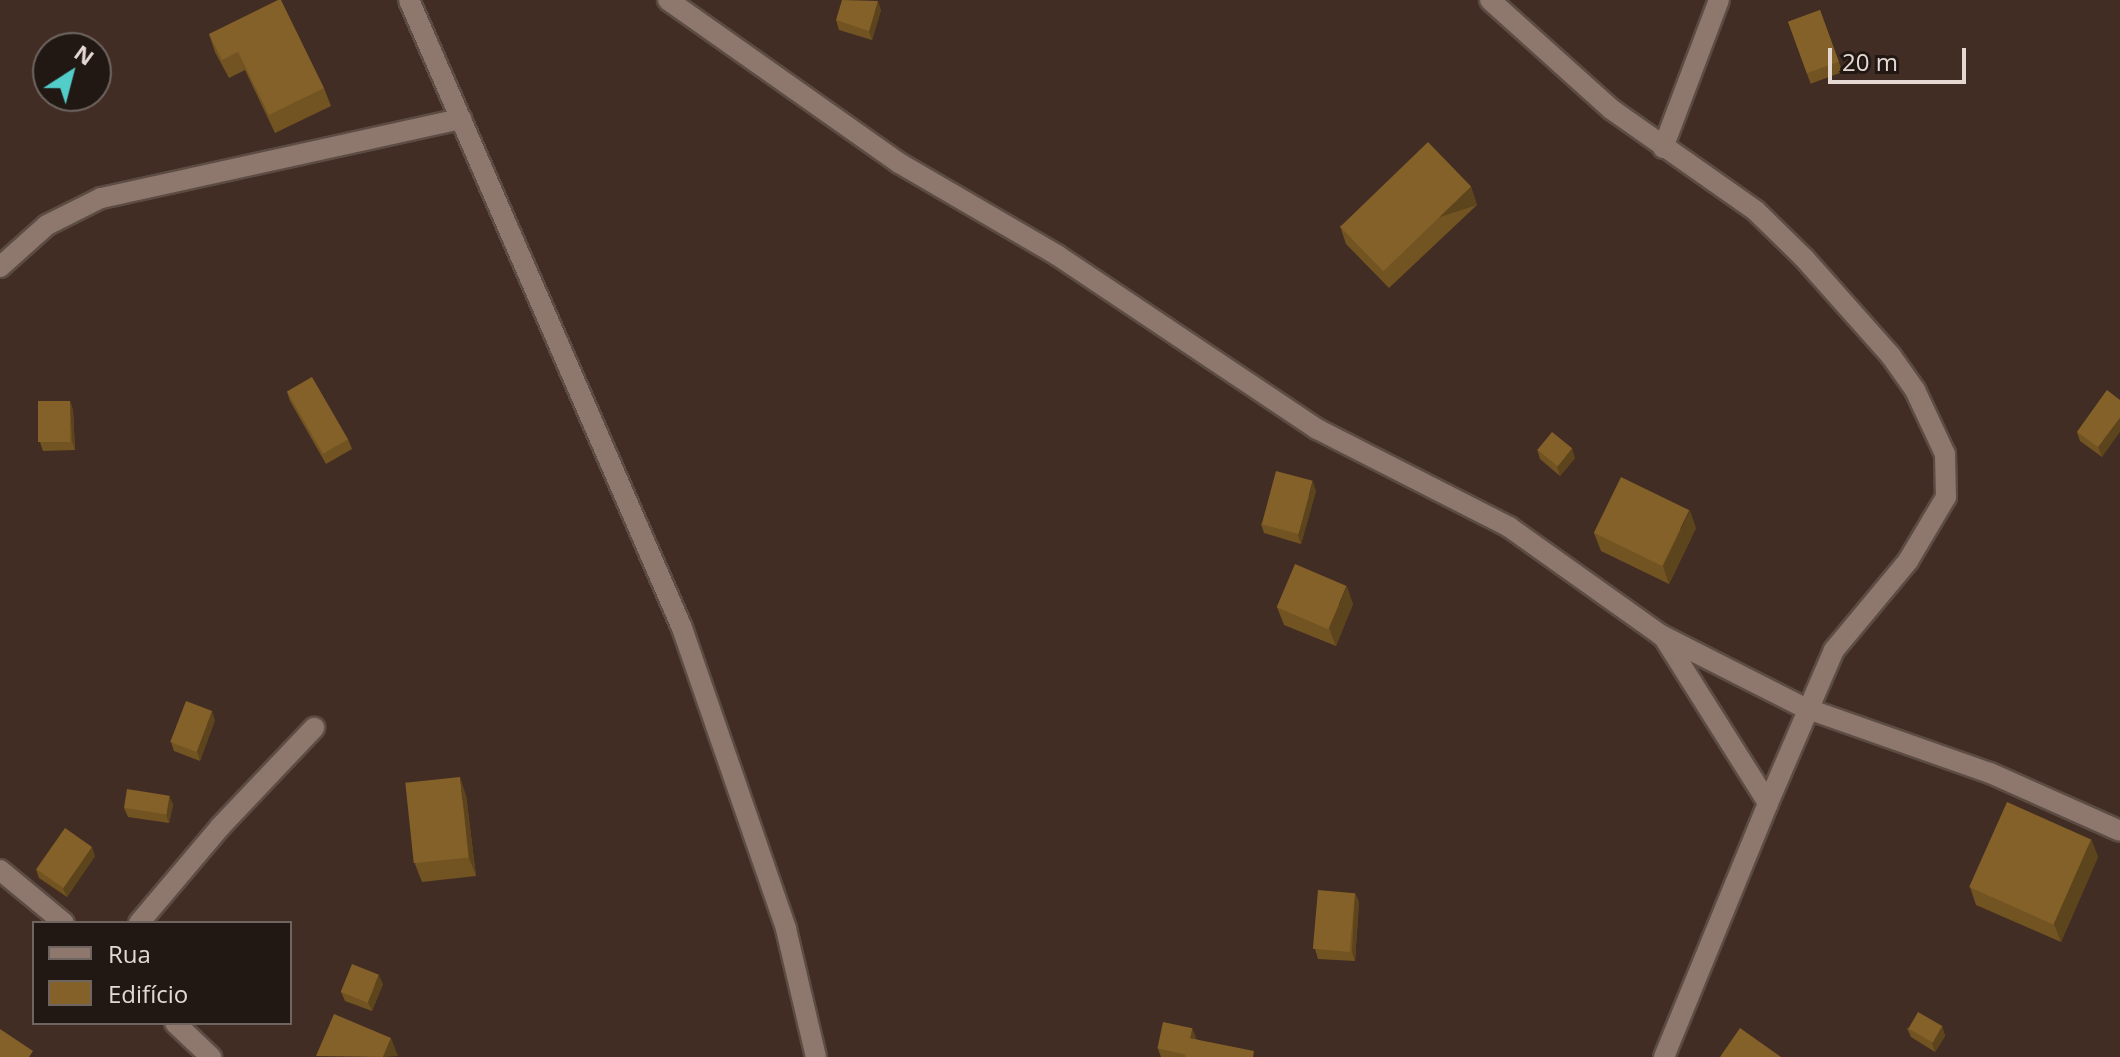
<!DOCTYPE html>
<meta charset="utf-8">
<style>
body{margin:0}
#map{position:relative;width:2120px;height:1057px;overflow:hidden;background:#412d24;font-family:"Open Sans",sans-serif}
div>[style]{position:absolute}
.roads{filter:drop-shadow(2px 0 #5c4c43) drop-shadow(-2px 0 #5c4c43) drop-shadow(0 2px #5c4c43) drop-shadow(0 -2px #5c4c43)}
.street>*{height:20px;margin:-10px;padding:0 10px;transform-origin:10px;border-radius:10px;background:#8e776c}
.secondary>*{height:20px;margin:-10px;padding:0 10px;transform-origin:10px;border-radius:10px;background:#8e776c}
.wall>*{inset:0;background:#725322;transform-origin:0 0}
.shaded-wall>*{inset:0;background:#5c441c;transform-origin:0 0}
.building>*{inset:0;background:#846128;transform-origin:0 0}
span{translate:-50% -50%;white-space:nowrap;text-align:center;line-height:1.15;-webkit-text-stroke:8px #211814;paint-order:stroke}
.legend{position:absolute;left:32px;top:921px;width:260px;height:104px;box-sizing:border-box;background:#211814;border:2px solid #6f6560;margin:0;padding:10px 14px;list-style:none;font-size:24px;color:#e5d8d2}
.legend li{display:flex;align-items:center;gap:16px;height:40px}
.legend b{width:40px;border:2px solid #6f6560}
.north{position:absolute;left:32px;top:32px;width:80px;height:80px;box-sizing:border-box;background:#211814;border:2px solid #6f6560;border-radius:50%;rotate:36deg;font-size:22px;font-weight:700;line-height:32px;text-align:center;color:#e5d8d2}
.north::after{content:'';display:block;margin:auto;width:28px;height:36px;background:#53cdca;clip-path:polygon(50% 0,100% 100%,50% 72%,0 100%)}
.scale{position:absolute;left:1828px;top:48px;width:138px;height:36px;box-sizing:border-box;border:4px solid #e5d8d2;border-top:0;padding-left:10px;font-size:24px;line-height:28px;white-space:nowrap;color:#e5d8d2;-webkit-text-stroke:6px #211814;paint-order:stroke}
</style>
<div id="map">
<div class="roads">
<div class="street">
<i style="left:668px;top:0;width:283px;rotate:35.2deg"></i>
<i style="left:899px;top:163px;width:183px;rotate:30.2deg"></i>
<i style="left:1057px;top:255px;width:313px;rotate:33.8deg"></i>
<i style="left:1317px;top:429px;width:216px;rotate:27deg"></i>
<i style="left:1509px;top:527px;width:186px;rotate:35.4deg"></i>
<i style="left:1661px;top:635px;width:161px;rotate:26.9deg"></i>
<i style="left:1805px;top:708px;width:196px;rotate:19.4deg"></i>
<i style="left:1990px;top:773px;width:142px;rotate:24deg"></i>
<i style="left:1490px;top:0;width:163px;rotate:42deg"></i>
<i style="left:1611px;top:109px;width:177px;rotate:35.1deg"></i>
<i style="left:1756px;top:211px;width:67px;rotate:44.4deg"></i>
<i style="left:1804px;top:258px;width:131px;rotate:48.4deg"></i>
<i style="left:1891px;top:356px;width:42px;rotate:54.8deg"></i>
<i style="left:1915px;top:390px;width:71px;rotate:64.9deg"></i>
<i style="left:1945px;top:454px;width:43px;rotate:88.7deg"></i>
<i style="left:1946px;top:497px;width:74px;rotate:120.7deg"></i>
<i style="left:1908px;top:561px;width:116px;rotate:129.7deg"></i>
<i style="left:1834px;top:650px;width:167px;rotate:113.3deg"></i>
<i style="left:1663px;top:148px;width:158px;rotate:-69.3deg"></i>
<i style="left:0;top:267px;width:63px;rotate:-41.8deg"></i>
<i style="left:47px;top:225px;width:60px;rotate:-26.6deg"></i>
<i style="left:101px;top:198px;width:369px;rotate:-12.4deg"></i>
<i style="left:0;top:870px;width:83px;rotate:39.6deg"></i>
<i style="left:139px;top:923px;width:126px;rotate:-49.8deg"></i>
<i style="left:220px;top:827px;width:137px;rotate:-46.5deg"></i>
<i style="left:175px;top:1023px;width:50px;rotate:43.4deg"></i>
<i style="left:1664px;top:1057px;width:274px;rotate:-67.7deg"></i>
<i style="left:1768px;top:803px;width:195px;rotate:-122.2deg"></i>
</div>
<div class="secondary">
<i style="left:409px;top:0;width:685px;rotate:66.5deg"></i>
<i style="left:682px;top:628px;width:318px;rotate:70.9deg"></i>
<i style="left:786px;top:929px;width:131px;rotate:76.8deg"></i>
</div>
</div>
<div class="wall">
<i style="clip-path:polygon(881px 10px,872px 40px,839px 30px,836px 20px)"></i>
<i style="left:1820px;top:10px;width:66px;height:34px;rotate:70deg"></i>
<i style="clip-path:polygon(209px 34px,324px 88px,331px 106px,275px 133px,245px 70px,229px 78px,215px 52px)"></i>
<i style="clip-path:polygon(1471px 187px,1477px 205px,1389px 288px,1346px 244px,1340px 226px)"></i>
<i style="clip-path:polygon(2107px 390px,2102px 457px,2080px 441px,2077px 432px)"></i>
<i style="clip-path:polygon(287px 392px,348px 439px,352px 449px,326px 464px,290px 401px)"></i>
<i style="clip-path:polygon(70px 401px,73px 410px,75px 450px,43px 451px,40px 442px)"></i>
<i style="clip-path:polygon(1537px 449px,1575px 458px,1560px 476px,1540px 459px)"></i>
<i style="clip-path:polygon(1316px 491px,1301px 544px,1264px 533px,1261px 524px)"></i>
<i style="clip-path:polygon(1696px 528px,1669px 584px,1601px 551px,1594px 533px)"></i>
<i style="clip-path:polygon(1353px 604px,1336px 646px,1284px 625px,1277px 607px)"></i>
<i style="clip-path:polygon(215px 720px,200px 761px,174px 751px,171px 742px)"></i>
<i style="clip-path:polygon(466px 795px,476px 876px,422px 882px,415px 864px)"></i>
<i style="clip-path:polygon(169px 796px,173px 805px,169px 823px,128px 817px,124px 808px)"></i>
<i style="clip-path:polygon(2091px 839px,2098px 857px,2061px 942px,1976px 905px,1970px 887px)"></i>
<i style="clip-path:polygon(95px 856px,67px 897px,39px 878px,36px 869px)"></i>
<i style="clip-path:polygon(1355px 893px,1359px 902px,1355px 961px,1318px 959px,1315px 949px)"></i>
<i style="clip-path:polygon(383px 984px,372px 1011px,345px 1001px,341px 992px)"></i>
<i style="clip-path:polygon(1942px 1026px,1945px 1036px,1935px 1052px,1911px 1037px,1907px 1028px)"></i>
<i style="clip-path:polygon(1196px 1037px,1195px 1039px,1253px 1057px,1161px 1057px,1158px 1049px)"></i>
</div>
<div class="shaded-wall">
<i style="clip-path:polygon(878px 1px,881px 10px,872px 40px,869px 31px)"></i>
<i style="left:1471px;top:187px;width:19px;height:121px;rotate:72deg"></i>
<i style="clip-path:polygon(70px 401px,73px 410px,75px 450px,72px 441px)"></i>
<i style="clip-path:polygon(2120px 418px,2120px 432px,2102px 457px,2098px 447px)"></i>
<i style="clip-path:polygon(1572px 448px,1575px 458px,1560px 476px,1557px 467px)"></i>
<i style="clip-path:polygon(1313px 481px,1316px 491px,1301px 544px,1298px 535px)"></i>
<i style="clip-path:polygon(1690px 510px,1696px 528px,1669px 584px,1663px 566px)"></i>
<i style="clip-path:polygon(1347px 586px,1353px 604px,1336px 646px,1329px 628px)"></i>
<i style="clip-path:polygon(212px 711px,215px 720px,200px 761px,197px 751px)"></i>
<i style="clip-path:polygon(460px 777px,466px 795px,476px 876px,469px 858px)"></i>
<i style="clip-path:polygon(169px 796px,173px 805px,169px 823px,166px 814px)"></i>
<i style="clip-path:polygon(2091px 839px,2098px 857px,2061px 942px,2054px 924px)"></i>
<i style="clip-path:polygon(92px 847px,95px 856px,67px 897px,63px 888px)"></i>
<i style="clip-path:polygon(1355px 893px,1359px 902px,1355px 961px,1352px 952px)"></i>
<i style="clip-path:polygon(379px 975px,383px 984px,372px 1011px,368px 1002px)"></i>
<i style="clip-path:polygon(1942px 1026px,1945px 1036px,1935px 1052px,1932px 1043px)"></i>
<i style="clip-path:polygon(1192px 1028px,1196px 1037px,1192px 1057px,1187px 1054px)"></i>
<i style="clip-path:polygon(391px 1038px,398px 1056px,383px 1057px)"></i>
</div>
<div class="building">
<i style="clip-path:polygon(278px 0,281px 0,324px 88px,269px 115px,238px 52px,222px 60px,209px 34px)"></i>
<i style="clip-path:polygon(842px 0,878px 1px,869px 31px,836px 20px)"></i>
<i style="left:1820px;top:10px;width:55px;height:34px;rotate:70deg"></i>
<i style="left:1428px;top:142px;width:62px;height:122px;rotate:46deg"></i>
<i style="left:312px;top:377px;width:72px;height:29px;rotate:60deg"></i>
<i style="clip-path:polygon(2107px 390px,2120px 400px,2120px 418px,2098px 447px,2077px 432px)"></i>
<i style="left:38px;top:401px;width:32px;height:41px"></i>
<i style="left:1552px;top:432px;width:26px;height:23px;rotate:39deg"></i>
<i style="left:1276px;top:471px;width:38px;height:55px;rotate:15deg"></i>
<i style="left:1621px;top:477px;width:76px;height:62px;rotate:26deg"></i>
<i style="left:1295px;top:564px;width:56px;height:47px;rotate:23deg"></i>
<i style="left:186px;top:701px;width:28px;height:44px;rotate:21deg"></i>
<i style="left:460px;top:777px;width:81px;height:55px;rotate:84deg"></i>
<i style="left:127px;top:789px;width:43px;height:19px;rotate:9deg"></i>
<i style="left:2007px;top:802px;width:92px;height:93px;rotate:24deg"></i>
<i style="left:65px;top:828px;width:33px;height:50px;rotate:35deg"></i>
<i style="left:1318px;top:890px;width:37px;height:59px;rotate:5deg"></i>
<i style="left:352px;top:964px;width:29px;height:30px;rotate:22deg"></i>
<i style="left:1918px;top:1012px;width:28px;height:19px;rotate:30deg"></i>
<i style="clip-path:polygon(334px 1014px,391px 1038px,383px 1057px,316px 1056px)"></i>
<i style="left:1163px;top:1022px;width:30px;height:27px;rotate:12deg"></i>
<i style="clip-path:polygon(1740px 1028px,1781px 1057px,1720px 1057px)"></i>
<i style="clip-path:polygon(0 1029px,33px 1051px,29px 1057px,0 1057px)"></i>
<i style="clip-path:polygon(1189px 1038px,1254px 1051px,1253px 1057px,1185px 1057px)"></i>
</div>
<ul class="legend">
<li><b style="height:10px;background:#8e776c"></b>Rua</li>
<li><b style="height:22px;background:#846128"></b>Edifício</li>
</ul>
<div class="north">N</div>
<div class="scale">20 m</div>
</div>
